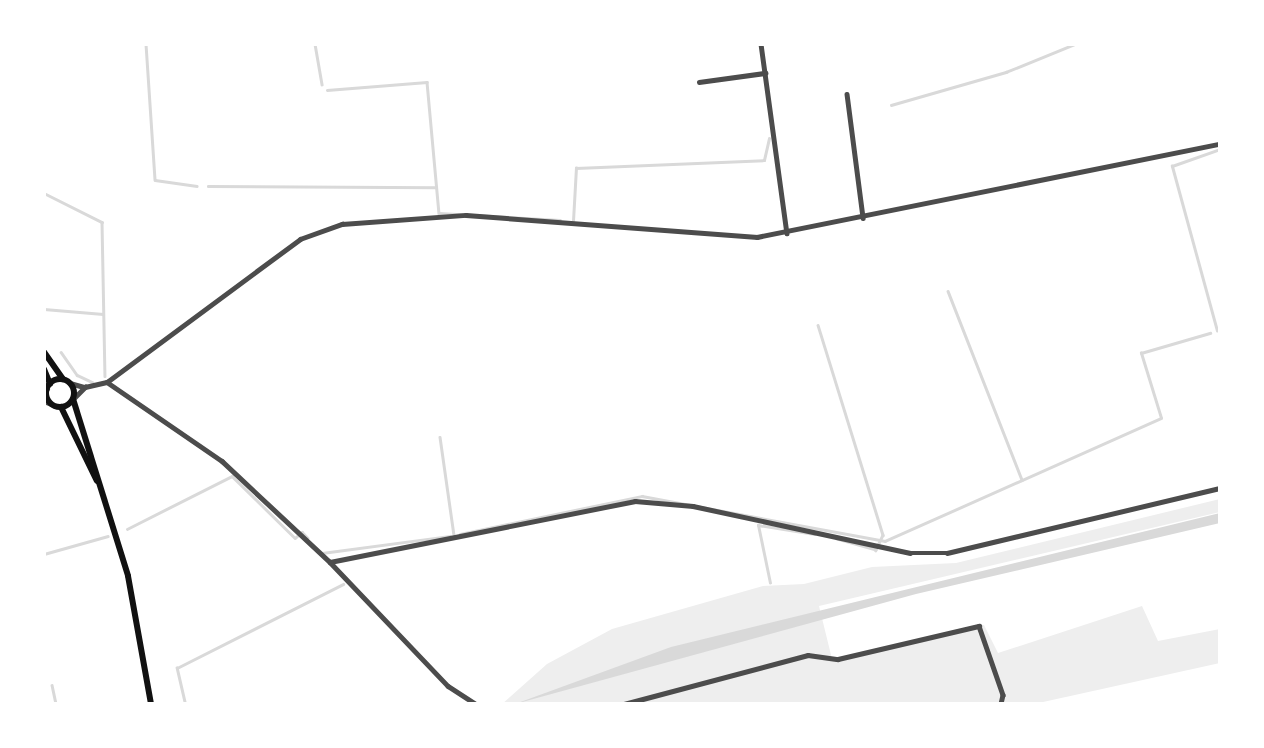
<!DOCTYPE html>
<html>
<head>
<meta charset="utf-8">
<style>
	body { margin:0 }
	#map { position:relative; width:1264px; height:748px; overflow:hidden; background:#fff; font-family:"Sofia Sans Condensed",sans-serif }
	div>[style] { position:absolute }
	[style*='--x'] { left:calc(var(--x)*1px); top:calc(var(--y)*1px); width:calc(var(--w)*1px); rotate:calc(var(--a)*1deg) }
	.green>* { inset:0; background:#eee }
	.water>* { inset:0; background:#d9d9d9 }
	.stream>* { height:2.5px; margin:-1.25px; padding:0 1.25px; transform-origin:1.25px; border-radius:1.25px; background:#d9d9d9 }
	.minor>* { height:4.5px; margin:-2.25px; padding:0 2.25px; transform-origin:2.25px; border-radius:2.25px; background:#4c4c4c }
	.secondary>* { height:6px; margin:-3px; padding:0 3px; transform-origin:3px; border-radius:3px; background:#111 }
	.secondary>.ring { margin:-3px; padding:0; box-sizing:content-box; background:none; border:6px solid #111; border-radius:50% }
	span { translate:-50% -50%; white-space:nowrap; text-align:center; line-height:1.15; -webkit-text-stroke:6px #fff; paint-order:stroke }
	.frame { position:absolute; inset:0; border:46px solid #fff; pointer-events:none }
</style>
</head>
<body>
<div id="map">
	<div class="green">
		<div style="clip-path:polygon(1220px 499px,1220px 512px,819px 606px,832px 659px,984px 625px,998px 653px,1142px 606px,1158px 641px,1220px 629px,1220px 663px,1034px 704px,502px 704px,547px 664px,612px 629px,763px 586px,804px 584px,872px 567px,956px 563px)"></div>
	</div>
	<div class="water">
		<div style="clip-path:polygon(1220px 513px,1220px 523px,916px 594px,515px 704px,671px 647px)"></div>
	</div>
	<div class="stream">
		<div style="--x:146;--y:44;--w:136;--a:86.2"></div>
		<div style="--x:155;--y:180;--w:42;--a:8.1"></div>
		<div style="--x:315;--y:44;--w:41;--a:80.1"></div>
		<div style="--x:327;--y:90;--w:100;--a:-4.6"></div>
		<div style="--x:427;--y:82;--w:132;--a:84.8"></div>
		<div style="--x:439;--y:213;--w:121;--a:3.3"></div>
		<div style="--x:891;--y:105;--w:120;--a:-16"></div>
		<div style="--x:1006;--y:72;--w:74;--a:-22.1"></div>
		<div style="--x:208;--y:186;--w:228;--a:0.3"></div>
		<div style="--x:44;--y:193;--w:65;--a:26.6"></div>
		<div style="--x:102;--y:222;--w:154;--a:88.9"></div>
		<div style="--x:573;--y:221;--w:53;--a:-86.8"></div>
		<div style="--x:576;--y:168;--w:188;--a:-2.4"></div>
		<div style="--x:764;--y:160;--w:22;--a:-77"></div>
		<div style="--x:948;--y:291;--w:203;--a:68.6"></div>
		<div style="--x:44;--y:309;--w:59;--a:4.8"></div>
		<div style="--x:818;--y:325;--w:220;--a:72.8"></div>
		<div style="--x:883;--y:535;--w:17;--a:115"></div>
		<div style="--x:876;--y:550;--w:41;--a:-164.2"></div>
		<div style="--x:1217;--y:331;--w:171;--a:-105.3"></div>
		<div style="--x:1172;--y:166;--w:51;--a:-19.5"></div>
		<div style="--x:61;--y:352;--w:28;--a:55"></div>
		<div style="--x:77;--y:375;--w:17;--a:25"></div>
		<div style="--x:440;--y:437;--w:99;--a:81.9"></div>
		<div style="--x:127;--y:529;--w:118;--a:-26.8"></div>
		<div style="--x:232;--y:476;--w:88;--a:44.5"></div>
		<div style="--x:295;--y:538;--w:9;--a:-41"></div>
		<div style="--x:302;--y:532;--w:8;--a:45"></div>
		<div style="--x:460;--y:534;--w:186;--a:-11.8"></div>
		<div style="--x:642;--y:496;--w:247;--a:10.5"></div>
		<div style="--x:885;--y:541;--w:302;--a:-24"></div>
		<div style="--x:1161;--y:418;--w:68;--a:-107.1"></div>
		<div style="--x:1141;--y:353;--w:72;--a:-16.2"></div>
		<div style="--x:322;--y:553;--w:129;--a:-7.6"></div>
		<div style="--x:44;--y:554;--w:66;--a:-15.7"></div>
		<div style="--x:770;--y:583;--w:59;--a:-101.7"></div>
		<div style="--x:758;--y:525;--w:57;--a:9.1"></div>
		<div style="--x:52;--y:685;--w:19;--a:78"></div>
		<div style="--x:185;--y:704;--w:37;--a:-103"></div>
		<div style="--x:177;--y:668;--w:186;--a:-26.8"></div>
	</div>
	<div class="minor">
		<div style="--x:761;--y:44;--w:191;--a:82.2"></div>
		<div style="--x:699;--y:82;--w:67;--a:-7.8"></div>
		<div style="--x:847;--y:94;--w:125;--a:82.6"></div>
		<div style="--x:107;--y:382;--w:240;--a:-36.5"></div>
		<div style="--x:300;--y:239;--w:45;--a:-19.7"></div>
		<div style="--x:342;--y:224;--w:124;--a:-4.2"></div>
		<div style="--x:466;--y:215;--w:292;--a:4.3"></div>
		<div style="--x:757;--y:237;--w:472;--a:-11.4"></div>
		<div style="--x:70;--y:383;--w:15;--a:16"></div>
		<div style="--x:44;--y:392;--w:4;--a:-45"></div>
		<div style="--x:74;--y:398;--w:16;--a:-45"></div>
		<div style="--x:85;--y:387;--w:23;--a:-13"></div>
		<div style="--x:107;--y:382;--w:140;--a:34.5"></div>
		<div style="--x:222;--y:461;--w:148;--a:43.1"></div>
		<div style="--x:330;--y:562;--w:311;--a:-11.3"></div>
		<div style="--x:635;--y:501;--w:58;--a:4.9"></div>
		<div style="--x:693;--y:506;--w:222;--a:12.2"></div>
		<div style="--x:910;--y:553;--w:37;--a:0"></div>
		<div style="--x:947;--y:553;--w:281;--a:-13.4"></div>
		<div style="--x:44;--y:401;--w:8;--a:23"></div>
		<div style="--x:330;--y:562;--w:171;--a:46.4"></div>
		<div style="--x:448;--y:686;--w:33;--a:33"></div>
		<div style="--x:624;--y:704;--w:190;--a:-14.9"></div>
		<div style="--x:808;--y:655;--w:30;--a:8"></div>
		<div style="--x:838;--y:659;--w:145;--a:-13.2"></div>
		<div style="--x:979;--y:626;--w:73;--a:70.8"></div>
		<div style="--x:1003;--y:695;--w:9;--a:103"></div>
	</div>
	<div class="secondary">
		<div style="--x:44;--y:352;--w:33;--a:55"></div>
		<div style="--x:44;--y:369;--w:16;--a:68"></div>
		<div class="ring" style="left:46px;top:379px;width:22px;height:22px"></div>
		<div style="--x:73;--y:399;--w:185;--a:72.7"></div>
		<div style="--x:128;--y:576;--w:130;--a:79.8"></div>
		<div style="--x:61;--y:407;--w:82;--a:64.1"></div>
	</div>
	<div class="frame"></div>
</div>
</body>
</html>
